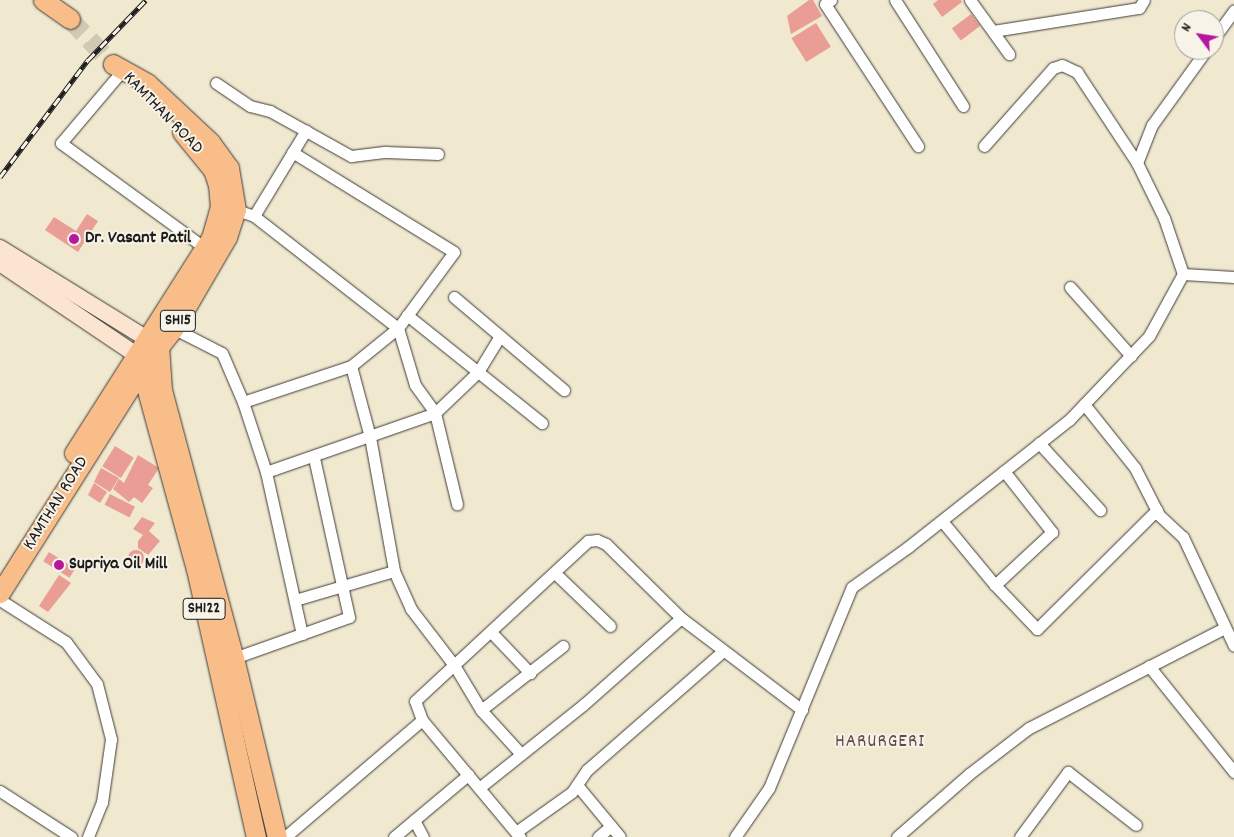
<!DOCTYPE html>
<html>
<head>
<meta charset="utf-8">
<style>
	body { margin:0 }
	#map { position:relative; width:1234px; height:837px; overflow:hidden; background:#f0e8cf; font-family:Dekko,sans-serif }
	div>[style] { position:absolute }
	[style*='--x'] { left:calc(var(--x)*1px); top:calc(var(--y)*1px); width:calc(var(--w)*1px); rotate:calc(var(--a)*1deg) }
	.building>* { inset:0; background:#e99d94; transform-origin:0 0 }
	.round { border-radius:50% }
	.primary-tunnel>* { height:19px; margin-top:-9.5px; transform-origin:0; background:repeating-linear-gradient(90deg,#d0c9b4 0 19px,transparent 0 28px) }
	.roads { filter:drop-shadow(0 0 1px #3c3b37) drop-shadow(0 0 1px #3c3b37) }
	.street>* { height:11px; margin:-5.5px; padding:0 5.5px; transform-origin:5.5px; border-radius:5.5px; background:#fff }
	.secondary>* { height:16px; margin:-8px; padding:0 8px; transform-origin:8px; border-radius:8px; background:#fce5d0 }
	.primary>* { height:19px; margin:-9.5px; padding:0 9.5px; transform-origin:9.5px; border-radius:9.5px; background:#f8bd89 }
	.rail>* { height:5px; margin-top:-2.5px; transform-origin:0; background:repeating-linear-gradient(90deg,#f7f3e8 0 9px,#1c1c1c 0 18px); box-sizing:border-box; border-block:1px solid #1c1c1c }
	.dots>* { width:14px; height:14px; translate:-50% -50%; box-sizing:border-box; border:2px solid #f7f3e8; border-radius:50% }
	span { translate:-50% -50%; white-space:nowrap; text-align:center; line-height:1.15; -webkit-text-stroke:4px #f7f3e8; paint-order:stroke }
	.shield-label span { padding:1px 4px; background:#f7f3e8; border:1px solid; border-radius:4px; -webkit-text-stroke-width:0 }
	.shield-label { font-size:16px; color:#1c1c1c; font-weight:700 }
	.street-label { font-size:18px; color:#1c1c1c }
	.poi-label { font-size:18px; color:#1c1c1c; font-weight:700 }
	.left { translate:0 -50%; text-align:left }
	.neighbourhood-label { font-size:19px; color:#644946; letter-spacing:1px }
	.north { position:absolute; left:1174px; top:10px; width:50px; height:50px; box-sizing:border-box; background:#f7f3e8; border:1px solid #9f9d96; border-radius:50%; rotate:301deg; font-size:14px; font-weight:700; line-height:20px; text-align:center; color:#1c1c1c }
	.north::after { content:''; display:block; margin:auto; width:18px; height:22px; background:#b5179e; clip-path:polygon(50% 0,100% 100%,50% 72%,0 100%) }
</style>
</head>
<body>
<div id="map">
	<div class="building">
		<div style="clip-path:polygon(809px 0,813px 0,822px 16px,791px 34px,787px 16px)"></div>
		<div style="clip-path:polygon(938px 0,961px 0,962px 2px,942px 17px,933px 4px)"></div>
		<div style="left:971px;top:14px;width:15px;height:24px;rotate:53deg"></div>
		<div style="left:816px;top:23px;width:28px;height:29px;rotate:58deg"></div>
		<div style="clip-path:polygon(87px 214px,98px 221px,78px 252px,45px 230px,54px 217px,76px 231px)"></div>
		<div style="left:115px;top:446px;width:22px;height:24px;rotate:32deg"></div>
		<div style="clip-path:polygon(138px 455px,159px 468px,148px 485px,153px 488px,142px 503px,134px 497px,129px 502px,113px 489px,119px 479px,124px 483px)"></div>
		<div style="clip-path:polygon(101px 468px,119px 478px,110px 492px,94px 482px)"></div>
		<div style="clip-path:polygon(94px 483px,107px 492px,100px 503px,88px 495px)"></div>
		<div style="left:110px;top:494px;width:28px;height:12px;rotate:27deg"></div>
		<div style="clip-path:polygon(142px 517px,155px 523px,149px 531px,160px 541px,148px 555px,138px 548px,138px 541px,143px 535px,133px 529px)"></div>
		<div class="round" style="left:128px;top:550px;width:16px;height:16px"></div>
		<div style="left:49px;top:552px;width:31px;height:11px;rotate:32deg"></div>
		<div style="clip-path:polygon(59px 575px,71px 583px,48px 612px,39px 606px)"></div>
	</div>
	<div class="primary-tunnel">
		<div style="--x:70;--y:19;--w:62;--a:46.3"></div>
	</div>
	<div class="roads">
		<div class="street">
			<div style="--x:831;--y:0;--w:7;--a:146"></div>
			<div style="--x:825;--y:4;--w:170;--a:56.8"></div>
			<div style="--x:895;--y:0;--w:126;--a:57.3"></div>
			<div style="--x:970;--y:0;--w:67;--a:54.2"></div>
			<div style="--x:993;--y:31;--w:148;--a:-9"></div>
			<div style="--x:1139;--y:8;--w:9;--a:-58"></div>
			<div style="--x:1214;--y:38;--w:34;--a:-54"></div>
			<div style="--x:121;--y:72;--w:93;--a:130.2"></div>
			<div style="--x:61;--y:143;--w:178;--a:36.1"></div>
			<div style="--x:216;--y:83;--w:41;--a:34.1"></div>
			<div style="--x:250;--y:106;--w:21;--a:14"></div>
			<div style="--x:270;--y:111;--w:93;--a:29.1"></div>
			<div style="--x:351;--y:156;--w:35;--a:-7"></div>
			<div style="--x:386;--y:152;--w:52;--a:2.2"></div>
			<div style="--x:984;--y:146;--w:104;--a:-48.5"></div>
			<div style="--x:1053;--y:68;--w:9;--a:-18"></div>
			<div style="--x:1062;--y:65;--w:17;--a:25"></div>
			<div style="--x:1077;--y:72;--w:109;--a:56.6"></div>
			<div style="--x:236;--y:210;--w:19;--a:18"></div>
			<div style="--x:254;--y:216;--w:182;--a:37.9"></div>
			<div style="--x:398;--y:328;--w:59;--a:73.4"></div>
			<div style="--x:415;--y:385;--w:34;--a:54"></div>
			<div style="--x:435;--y:413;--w:94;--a:76.4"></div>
			<div style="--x:254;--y:216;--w:100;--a:-58.8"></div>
			<div style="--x:1183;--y:274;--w:51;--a:3.4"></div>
			<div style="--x:1070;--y:287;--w:92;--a:48.5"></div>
			<div style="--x:454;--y:297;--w:60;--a:40.3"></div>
			<div style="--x:407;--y:315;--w:173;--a:38.7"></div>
			<div style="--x:169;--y:326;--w:59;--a:27"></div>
			<div style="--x:222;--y:353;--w:53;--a:66.8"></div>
			<div style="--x:243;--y:402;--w:74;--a:71.8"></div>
			<div style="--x:266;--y:472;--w:166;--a:77.5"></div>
			<div style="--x:351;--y:366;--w:73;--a:75"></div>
			<div style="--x:370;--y:437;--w:136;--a:79.8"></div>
			<div style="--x:243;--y:402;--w:114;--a:-18.4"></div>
			<div style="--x:351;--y:366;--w:60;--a:-39"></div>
			<div style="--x:398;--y:328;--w:94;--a:-53.6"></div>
			<div style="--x:454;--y:252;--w:190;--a:-148.3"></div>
			<div style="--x:1084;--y:404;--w:82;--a:51.4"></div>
			<div style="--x:1135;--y:468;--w:53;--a:62.9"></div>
			<div style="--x:1159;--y:515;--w:33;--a:43"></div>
			<div style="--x:1183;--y:537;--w:120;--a:64.9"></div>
			<div style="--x:1039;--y:443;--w:91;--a:47.7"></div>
			<div style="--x:1004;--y:471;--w:78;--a:51.8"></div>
			<div style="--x:1052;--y:532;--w:78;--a:137.1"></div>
			<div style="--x:995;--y:585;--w:61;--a:46.3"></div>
			<div style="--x:1037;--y:629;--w:169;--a:-44.8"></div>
			<div style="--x:266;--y:472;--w:179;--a:-19.2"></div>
			<div style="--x:435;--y:413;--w:59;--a:-43.6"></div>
			<div style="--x:478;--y:372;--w:42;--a:-58.6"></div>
			<div style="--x:500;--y:336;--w:84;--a:40.2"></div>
			<div style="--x:942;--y:521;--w:83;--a:50.4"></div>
			<div style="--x:556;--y:574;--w:75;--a:43.9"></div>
			<div style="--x:0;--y:600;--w:78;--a:32.5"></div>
			<div style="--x:66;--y:642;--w:52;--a:53.6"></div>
			<div style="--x:97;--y:684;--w:57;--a:75.7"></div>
			<div style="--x:111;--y:739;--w:64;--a:98.1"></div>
			<div style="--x:102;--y:802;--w:38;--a:112"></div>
			<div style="--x:295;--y:600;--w:103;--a:-16.3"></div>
			<div style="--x:394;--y:571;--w:42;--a:65.9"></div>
			<div style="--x:411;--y:609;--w:71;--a:52.5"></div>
			<div style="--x:454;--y:665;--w:52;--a:59"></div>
			<div style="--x:491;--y:632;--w:57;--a:46.4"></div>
			<div style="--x:234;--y:658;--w:122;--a:-19.6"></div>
			<div style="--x:349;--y:617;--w:163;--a:-102.4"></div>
			<div style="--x:1149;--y:666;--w:136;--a:51.3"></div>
			<div style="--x:422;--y:720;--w:20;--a:-110"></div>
			<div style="--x:415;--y:701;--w:236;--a:-42.8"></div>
			<div style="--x:588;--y:541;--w:9;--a:-6"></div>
			<div style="--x:597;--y:540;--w:10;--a:24"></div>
			<div style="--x:606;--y:544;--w:105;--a:44.6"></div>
			<div style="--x:681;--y:618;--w:152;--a:37.2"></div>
			<div style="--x:521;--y:754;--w:59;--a:-132.3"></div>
			<div style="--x:481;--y:710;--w:104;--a:-38"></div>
			<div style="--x:577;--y:785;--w:67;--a:50.4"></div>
			<div style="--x:479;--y:788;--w:133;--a:-38.6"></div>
			<div style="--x:583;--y:705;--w:131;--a:-41.6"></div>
			<div style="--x:0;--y:791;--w:85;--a:32.9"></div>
			<div style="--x:414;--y:820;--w:19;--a:62"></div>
			<div style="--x:516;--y:832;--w:69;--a:-35.5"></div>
			<div style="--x:572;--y:792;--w:27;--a:-56"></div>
			<div style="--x:587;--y:770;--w:181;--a:-41.2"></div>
			<div style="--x:285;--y:837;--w:180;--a:-40.5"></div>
			<div style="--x:422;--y:720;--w:153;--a:50.1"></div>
			<div style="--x:394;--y:837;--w:97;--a:-40"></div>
			<div style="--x:598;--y:837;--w:17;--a:-40"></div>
			<div style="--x:735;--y:837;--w:60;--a:-55.2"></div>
			<div style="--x:769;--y:788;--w:217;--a:-67.6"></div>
			<div style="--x:852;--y:587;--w:69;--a:-35.5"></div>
			<div style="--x:908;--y:547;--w:205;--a:-38.3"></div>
			<div style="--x:1069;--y:420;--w:116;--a:-46.4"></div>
			<div style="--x:1149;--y:336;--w:71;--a:-61.3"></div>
			<div style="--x:1183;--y:274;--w:59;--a:-108.7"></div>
			<div style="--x:1164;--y:218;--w:61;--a:-116.1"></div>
			<div style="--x:1137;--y:163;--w:41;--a:-68.5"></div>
			<div style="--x:1152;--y:125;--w:92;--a:-54.2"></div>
			<div style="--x:897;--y:837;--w:96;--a:-41.2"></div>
			<div style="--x:969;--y:774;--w:76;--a:-37.5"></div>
			<div style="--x:1029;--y:728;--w:219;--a:-27.1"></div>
			<div style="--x:1020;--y:837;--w:81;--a:-53.6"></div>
			<div style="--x:1068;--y:772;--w:86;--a:37.9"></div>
		</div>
		<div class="secondary">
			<div style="--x:0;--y:248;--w:185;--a:31.7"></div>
			<div style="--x:0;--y:263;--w:163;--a:34"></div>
		</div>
		<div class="primary">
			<div style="--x:43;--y:0;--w:33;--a:35"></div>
			<div style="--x:159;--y:346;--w:44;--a:86.1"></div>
			<div style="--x:162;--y:390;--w:278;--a:75"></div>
			<div style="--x:234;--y:658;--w:184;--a:76.5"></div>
			<div style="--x:139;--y:361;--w:216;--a:74.7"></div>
			<div style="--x:196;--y:569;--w:275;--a:77.4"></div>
			<div style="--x:74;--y:453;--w:255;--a:-57.5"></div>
			<div style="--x:211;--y:238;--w:32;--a:-74"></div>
			<div style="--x:220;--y:207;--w:22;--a:-95"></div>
			<div style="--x:218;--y:185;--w:16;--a:-108"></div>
			<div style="--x:213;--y:170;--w:49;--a:-129.2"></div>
			<div style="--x:0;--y:593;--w:267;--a:-57.7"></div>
			<div style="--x:143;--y:367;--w:50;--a:-51.5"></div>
			<div style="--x:174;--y:328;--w:105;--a:-59.8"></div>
			<div style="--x:227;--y:237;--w:28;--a:-72"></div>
			<div style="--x:236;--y:210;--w:43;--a:-99.5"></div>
			<div style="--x:229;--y:168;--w:32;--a:-126"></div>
			<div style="--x:210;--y:142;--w:86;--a:-136.9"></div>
			<div style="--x:147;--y:83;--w:39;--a:-151"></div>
		</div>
	</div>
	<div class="rail">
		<div style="--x:0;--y:177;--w:146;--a:-53.1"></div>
		<div style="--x:88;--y:60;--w:83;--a:-46"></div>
	</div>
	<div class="dots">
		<div style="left:74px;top:239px;background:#b5179e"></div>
		<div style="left:59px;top:565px;background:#b5179e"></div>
	</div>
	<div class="shield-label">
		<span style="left:178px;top:321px">SH15</span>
		<span style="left:204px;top:609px">SH122</span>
	</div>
	<div class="street-label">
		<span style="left:162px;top:114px;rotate:46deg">KAMTHAN ROAD</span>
		<span style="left:57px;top:504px;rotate:-58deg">KAMTHAN ROAD</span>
	</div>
	<div class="poi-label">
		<span class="left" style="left:85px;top:239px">Dr. Vasant Patil</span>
		<span class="left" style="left:69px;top:565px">Supriya Oil Mill</span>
	</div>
	<div class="neighbourhood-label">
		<span style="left:880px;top:743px">HARURGERI</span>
	</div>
	<div class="north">N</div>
</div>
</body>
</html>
